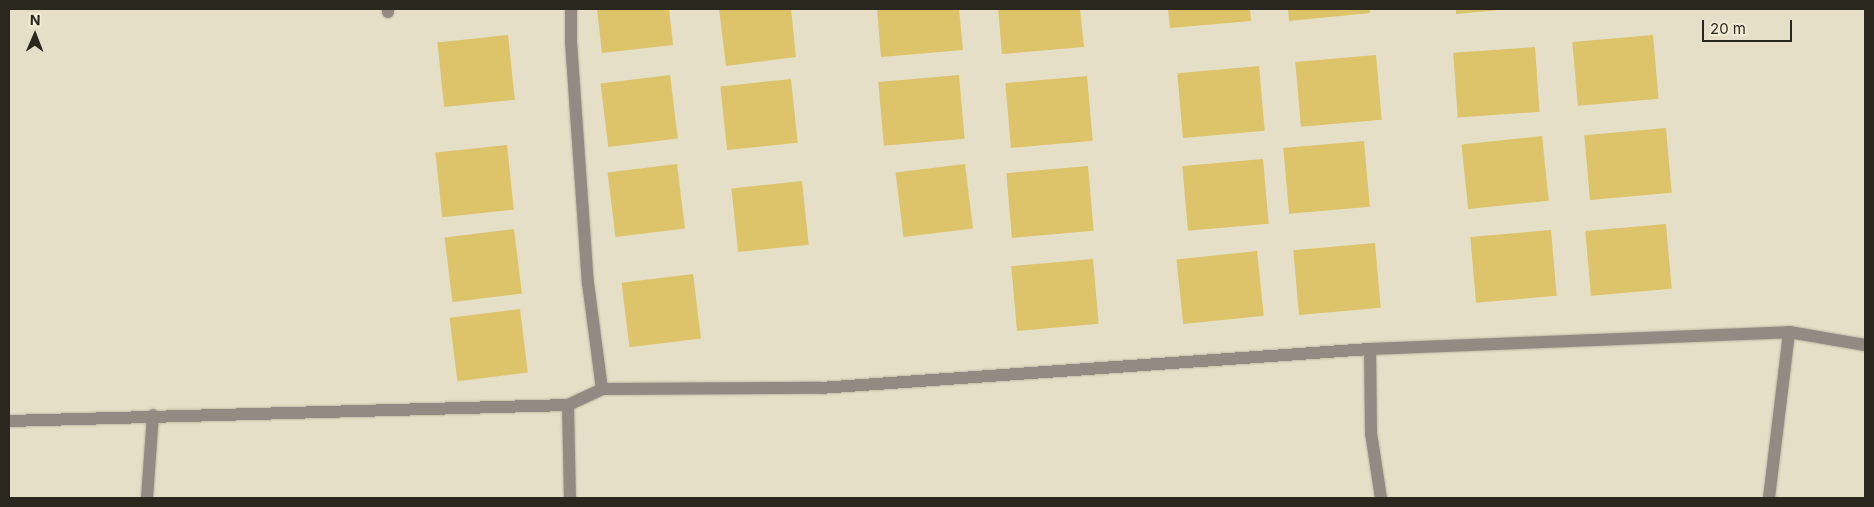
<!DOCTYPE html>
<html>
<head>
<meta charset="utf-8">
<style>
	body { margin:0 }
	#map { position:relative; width:1874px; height:507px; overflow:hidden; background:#e6dfc7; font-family:Inter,sans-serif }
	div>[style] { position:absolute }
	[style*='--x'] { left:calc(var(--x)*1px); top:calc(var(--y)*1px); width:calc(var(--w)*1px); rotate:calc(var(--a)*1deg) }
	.building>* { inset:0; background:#ddc369; transform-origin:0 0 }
	.roads { filter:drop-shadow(0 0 1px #c0baa5) drop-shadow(0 0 1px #c0baa5) }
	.service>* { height:12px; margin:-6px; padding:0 6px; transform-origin:6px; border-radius:6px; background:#938b83 }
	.minor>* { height:12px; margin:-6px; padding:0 6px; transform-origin:6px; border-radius:6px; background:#938b83 }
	span { translate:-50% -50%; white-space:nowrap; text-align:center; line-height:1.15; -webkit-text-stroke:5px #f3ecd4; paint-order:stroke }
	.frame { position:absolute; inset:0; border:10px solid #29271e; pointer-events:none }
	.north { position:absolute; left:10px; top:10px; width:50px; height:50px; -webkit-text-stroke:4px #f3ecd4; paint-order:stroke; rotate:1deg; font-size:14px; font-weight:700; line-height:20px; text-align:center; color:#29271e }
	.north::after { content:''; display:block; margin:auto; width:18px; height:22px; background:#29271e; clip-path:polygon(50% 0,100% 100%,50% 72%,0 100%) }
	.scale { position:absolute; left:1702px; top:20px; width:90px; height:22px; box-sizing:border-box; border:2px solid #29271e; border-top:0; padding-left:6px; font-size:15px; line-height:18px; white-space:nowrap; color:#29271e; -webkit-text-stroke:4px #f3ecd4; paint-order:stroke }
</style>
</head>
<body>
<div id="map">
	<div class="building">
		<div style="clip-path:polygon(597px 9px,669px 9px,673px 45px,602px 53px)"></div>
		<div style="clip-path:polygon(719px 9px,791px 9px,796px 57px,726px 66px)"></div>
		<div style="clip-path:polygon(877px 9px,959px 9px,963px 50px,881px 57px)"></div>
		<div style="clip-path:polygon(998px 9px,1080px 9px,1084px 47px,1002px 54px)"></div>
		<div style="clip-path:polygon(1168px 9px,1250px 9px,1251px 21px,1170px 28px)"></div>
		<div style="clip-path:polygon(1288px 9px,1370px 9px,1370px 13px,1289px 21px)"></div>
		<div style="clip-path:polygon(1456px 9px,1499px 9px,1499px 10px,1456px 14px)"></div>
		<div style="left:508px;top:35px;width:65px;height:71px;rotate:84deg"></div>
		<div style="left:1653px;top:35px;width:64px;height:81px;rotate:85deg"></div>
		<div style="left:1535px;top:47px;width:65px;height:82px;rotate:86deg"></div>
		<div style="left:1376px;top:55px;width:65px;height:81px;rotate:85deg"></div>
		<div style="left:1259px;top:66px;width:65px;height:82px;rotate:85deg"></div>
		<div style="left:670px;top:75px;width:64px;height:70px;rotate:83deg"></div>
		<div style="left:959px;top:75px;width:64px;height:81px;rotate:85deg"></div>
		<div style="left:1087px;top:76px;width:65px;height:82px;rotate:85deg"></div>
		<div style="left:791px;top:79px;width:64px;height:71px;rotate:84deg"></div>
		<div style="left:1666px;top:128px;width:65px;height:82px;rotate:85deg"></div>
		<div style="left:1542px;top:136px;width:65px;height:81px;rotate:84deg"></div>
		<div style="left:1364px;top:141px;width:66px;height:81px;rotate:85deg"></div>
		<div style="left:507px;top:145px;width:65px;height:72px;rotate:84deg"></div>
		<div style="left:1263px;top:159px;width:65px;height:81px;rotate:85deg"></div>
		<div style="left:677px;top:164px;width:65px;height:70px;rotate:83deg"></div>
		<div style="left:965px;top:164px;width:65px;height:70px;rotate:83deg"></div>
		<div style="left:1088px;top:166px;width:65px;height:82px;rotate:85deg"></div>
		<div style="left:802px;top:181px;width:64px;height:71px;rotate:84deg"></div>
		<div style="left:1666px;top:224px;width:65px;height:81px;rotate:85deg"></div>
		<div style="left:514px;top:229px;width:65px;height:70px;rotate:83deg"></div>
		<div style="left:1551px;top:230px;width:66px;height:81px;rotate:85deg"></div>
		<div style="left:1375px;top:243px;width:65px;height:82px;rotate:85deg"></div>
		<div style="left:1257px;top:251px;width:65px;height:81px;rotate:84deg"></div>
		<div style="left:1093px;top:259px;width:65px;height:82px;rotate:85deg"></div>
		<div style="left:693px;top:274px;width:65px;height:72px;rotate:83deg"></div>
		<div style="left:520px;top:309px;width:64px;height:71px;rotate:83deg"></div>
	</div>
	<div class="roads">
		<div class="service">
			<div style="--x:388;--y:9;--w:3;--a:90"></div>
			<div style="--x:571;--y:9;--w:33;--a:90"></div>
			<div style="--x:571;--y:42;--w:242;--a:86"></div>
			<div style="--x:588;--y:283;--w:107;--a:82.5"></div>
			<div style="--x:1370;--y:349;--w:84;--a:89.3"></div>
			<div style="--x:1371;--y:433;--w:66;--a:81.3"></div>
			<div style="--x:568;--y:405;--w:93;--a:88.8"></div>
			<div style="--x:147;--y:498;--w:83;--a:-85.9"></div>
			<div style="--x:1769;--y:498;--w:167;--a:-83.1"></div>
		</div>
		<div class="minor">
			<div style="--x:9;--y:421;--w:559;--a:-1.64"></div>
			<div style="--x:568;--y:405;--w:38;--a:-25"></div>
			<div style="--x:602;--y:389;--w:218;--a:-0.3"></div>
			<div style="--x:820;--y:388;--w:551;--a:-4.06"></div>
			<div style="--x:1370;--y:349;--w:419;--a:-2.3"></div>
			<div style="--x:1789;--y:332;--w:77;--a:9.7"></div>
		</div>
	</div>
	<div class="frame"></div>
	<div class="north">N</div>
	<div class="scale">20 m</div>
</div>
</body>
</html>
